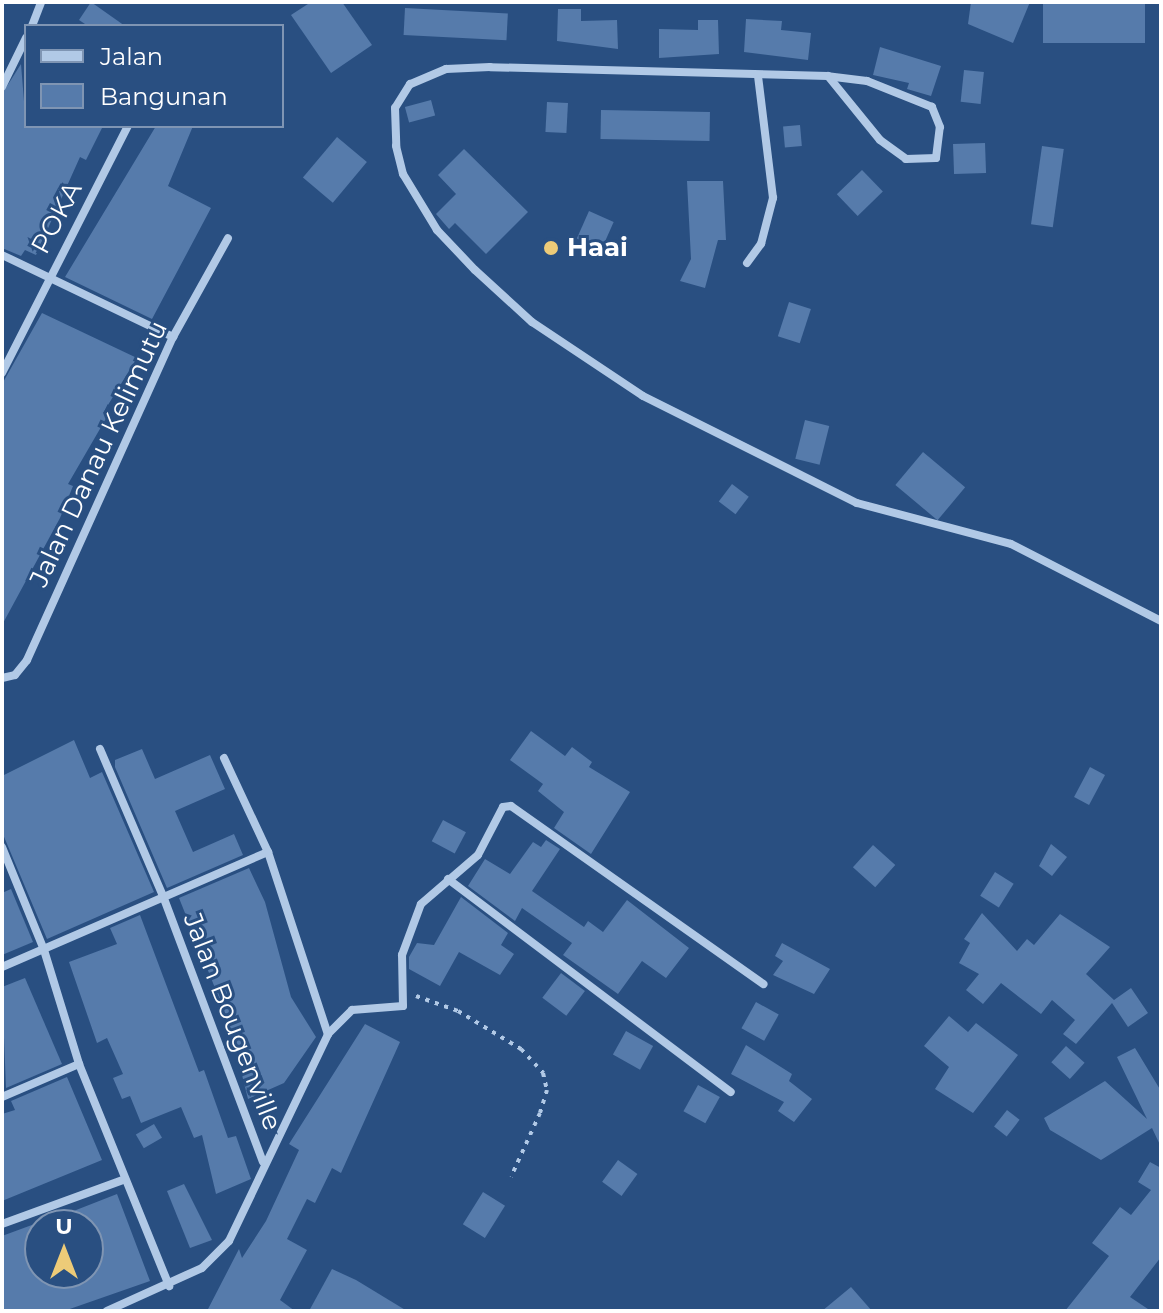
<!DOCTYPE html>
<html>
<head>
<meta charset="utf-8">
<style>
	body { margin:0 }
	#map { position:relative; width:1163px; height:1313px; overflow:hidden; background:#294f81; font-family:Montserrat,sans-serif }
	div>[style] { position:absolute }
	[style*='--x'] { left:calc(var(--x)*1px); top:calc(var(--y)*1px); width:calc(var(--w)*1px); rotate:calc(var(--a)*1deg) }
	.building>* { inset:0; background:#567bab; transform-origin:0 0 }
	.path>* { height:4px; margin-top:-2px; transform-origin:0; background:repeating-linear-gradient(90deg,#b1c9e6 0 4px,transparent 0 10px) }
	.minor>* { height:8px; margin:-4px; padding:0 4px; transform-origin:4px; border-radius:4px; background:#b1c9e6 }
	.dots>* { width:22px; height:22px; translate:-50% -50%; box-sizing:border-box; border:4px solid #294f81; border-radius:50% }
	span { translate:-50% -50%; white-space:nowrap; text-align:center; line-height:1.15; -webkit-text-stroke:6px #294f81; paint-order:stroke }
	.street-label { font-size:26px; color:#fff }
	.poi-label { font-size:26px; color:#fff; font-weight:700 }
	.left { translate:0 -50%; text-align:left }
	.frame { position:absolute; inset:0; border:4px solid #fff; pointer-events:none }
	.legend { position:absolute; left:24px; top:24px; width:260px; height:104px; box-sizing:border-box; background:#294f81; border:2px solid #7f95b3; margin:0; padding:10px 14px; list-style:none; font-size:24px; color:#fff }
	.legend li { display:flex; align-items:center; gap:16px; height:40px }
	.legend b { width:40px; border:2px solid #7f95b3 }
	.north { position:absolute; left:24px; top:1209px; width:80px; height:80px; box-sizing:border-box; background:#294f81; border:2px solid #7f95b3; border-radius:50%; rotate:0deg; font-size:22px; font-weight:700; line-height:32px; text-align:center; color:#fff }
	.north::after { content:''; display:block; margin:auto; width:28px; height:36px; background:#edcb78; clip-path:polygon(50% 0,100% 100%,50% 72%,0 100%) }
</style>
</head>
<body>
<div id="map">
	<div class="building">
		<div style="clip-path:polygon(91px 2px,125px 26px,88px 26px,79px 20px)"></div>
		<div style="clip-path:polygon(311px 2px,342px 2px,372px 45px,331px 73px,291px 15px)"></div>
		<div style="clip-path:polygon(971px 2px,1030px 2px,1013px 43px,968px 24px)"></div>
		<div style="left:1145px;top:2px;width:41px;height:102px;rotate:90deg"></div>
		<div style="left:405px;top:8px;width:103px;height:27px;rotate:3deg"></div>
		<div style="clip-path:polygon(558px 9px,581px 9px,581px 21px,617px 20px,618px 49px,557px 41px)"></div>
		<div style="clip-path:polygon(746px 19px,782px 21px,781px 30px,811px 33px,808px 60px,744px 52px)"></div>
		<div style="clip-path:polygon(698px 20px,718px 20px,719px 54px,659px 58px,659px 29px,698px 30px)"></div>
		<div style="clip-path:polygon(880px 47px,941px 66px,931px 96px,907px 89px,909px 83px,873px 75px)"></div>
		<div style="clip-path:polygon(21px 64px,26px 126px,103px 126px,86px 160px,80px 157px,36px 255px,25px 250px,21px 256px,2px 248px,2px 94px)"></div>
		<div style="left:964px;top:70px;width:20px;height:32px;rotate:6deg"></div>
		<div style="left:431px;top:100px;width:16px;height:27px;rotate:75deg"></div>
		<div style="left:547px;top:102px;width:21px;height:30px;rotate:3deg"></div>
		<div style="left:601px;top:110px;width:109px;height:29px;rotate:1deg"></div>
		<div style="left:800px;top:125px;width:21px;height:17px;rotate:85deg"></div>
		<div style="clip-path:polygon(156px 126px,193px 126px,168px 186px,211px 208px,152px 319px,65px 277px)"></div>
		<div style="left:337px;top:137px;width:39px;height:53px;rotate:40deg"></div>
		<div style="left:985px;top:143px;width:30px;height:32px;rotate:88deg"></div>
		<div style="left:1042px;top:146px;width:22px;height:79px;rotate:8deg"></div>
		<div style="clip-path:polygon(464px 149px,528px 212px,486px 254px,455px 223px,449px 229px,436px 214px,456px 194px,438px 175px)"></div>
		<div style="left:862px;top:170px;width:30px;height:35px;rotate:46deg"></div>
		<div style="clip-path:polygon(687px 181px,723px 181px,726px 240px,718px 240px,705px 288px,680px 281px,691px 259px)"></div>
		<div style="left:589px;top:211px;width:27px;height:30px;rotate:24deg"></div>
		<div style="left:789px;top:302px;width:23px;height:36px;rotate:18deg"></div>
		<div style="clip-path:polygon(42px 313px,137px 358px,103px 413px,108px 415px,68px 484px,73px 486px,60px 518px,2px 625px,2px 384px)"></div>
		<div style="left:805px;top:420px;width:25px;height:40px;rotate:14deg"></div>
		<div style="left:923px;top:452px;width:55px;height:43px;rotate:40deg"></div>
		<div style="left:732px;top:484px;width:21px;height:22px;rotate:37deg"></div>
		<div style="clip-path:polygon(531px 731px,565px 756px,572px 747px,592px 762px,589px 767px,630px 792px,591px 854px,554px 828px,564px 812px,538px 791px,543px 784px,510px 760px)"></div>
		<div style="clip-path:polygon(74px 740px,90px 778px,102px 772px,154px 892px,47px 939px,2px 832px,2px 776px)"></div>
		<div style="clip-path:polygon(142px 749px,155px 779px,210px 755px,225px 789px,175px 811px,193px 852px,234px 834px,243px 855px,167px 888px,115px 767px,115px 760px)"></div>
		<div style="left:1090px;top:767px;width:17px;height:34px;rotate:28deg"></div>
		<div style="left:443px;top:820px;width:26px;height:24px;rotate:28deg"></div>
		<div style="clip-path:polygon(546px 840px,560px 849px,532px 891px,584px 927px,588px 921px,603px 932px,627px 900px,689px 948px,666px 978px,642px 961px,618px 994px,563px 955px,572px 943px,522px 908px,515px 921px,468px 886px,485px 859px,510px 874px,533px 842px,541px 847px)"></div>
		<div style="clip-path:polygon(1051px 844px,1067px 857px,1052px 876px,1039px 866px)"></div>
		<div style="left:873px;top:845px;width:30px;height:30px;rotate:42deg"></div>
		<div style="clip-path:polygon(249px 868px,265px 902px,291px 997px,316px 1037px,284px 1083px,248px 1099px,229px 1023px,179px 898px)"></div>
		<div style="left:995px;top:872px;width:22px;height:28px;rotate:32deg"></div>
		<div style="clip-path:polygon(11px 889px,33px 942px,2px 955px,2px 893px)"></div>
		<div style="clip-path:polygon(461px 897px,508px 933px,501px 945px,514px 954px,500px 975px,459px 952px,440px 986px,409px 969px,409px 957px,417px 943px,434px 945px)"></div>
		<div style="clip-path:polygon(982px 913px,1017px 951px,1027px 939px,1034px 945px,1060px 914px,1110px 947px,1086px 974px,1114px 1000px,1131px 988px,1148px 1013px,1128px 1027px,1112px 1003px,1076px 1044px,1063px 1034px,1075px 1020px,1052px 1000px,1041px 1014px,1001px 983px,983px 1004px,966px 990px,979px 974px,959px 963px,970px 943px,964px 939px)"></div>
		<div style="clip-path:polygon(140px 915px,199px 1072px,204px 1070px,228px 1138px,236px 1136px,251px 1179px,216px 1194px,202px 1135px,194px 1138px,181px 1107px,141px 1123px,130px 1096px,122px 1099px,113px 1078px,123px 1074px,107px 1038px,97px 1043px,69px 962px,117px 944px,110px 928px)"></div>
		<div style="clip-path:polygon(782px 943px,830px 969px,814px 994px,773px 975px,783px 961px,775px 956px)"></div>
		<div style="left:561px;top:973px;width:30px;height:31px;rotate:37deg"></div>
		<div style="clip-path:polygon(25px 978px,62px 1064px,6px 1088px,2px 987px)"></div>
		<div style="left:756px;top:1002px;width:26px;height:30px;rotate:29deg"></div>
		<div style="clip-path:polygon(949px 1016px,968px 1032px,976px 1023px,1018px 1055px,973px 1113px,935px 1089px,949px 1067px,924px 1046px)"></div>
		<div style="clip-path:polygon(365px 1024px,400px 1042px,341px 1173px,332px 1168px,315px 1203px,307px 1199px,287px 1239px,307px 1250px,280px 1300px,295px 1311px,207px 1311px,239px 1249px,242px 1258px,266px 1221px,299px 1150px,289px 1144px)"></div>
		<div style="left:626px;top:1031px;width:31px;height:27px;rotate:29deg"></div>
		<div style="clip-path:polygon(746px 1045px,792px 1074px,789px 1081px,812px 1099px,794px 1122px,778px 1111px,784px 1102px,731px 1074px)"></div>
		<div style="left:1066px;top:1046px;width:25px;height:22px;rotate:42deg"></div>
		<div style="clip-path:polygon(1135px 1048px,1161px 1091px,1161px 1147px,1152px 1128px,1101px 1160px,1050px 1130px,1044px 1118px,1105px 1081px,1147px 1119px,1117px 1057px)"></div>
		<div style="clip-path:polygon(67px 1077px,102px 1160px,2px 1201px,2px 1114px,15px 1110px,11px 1101px)"></div>
		<div style="left:698px;top:1085px;width:25px;height:30px;rotate:29deg"></div>
		<div style="left:1007px;top:1110px;width:16px;height:21px;rotate:38deg"></div>
		<div style="left:154px;top:1124px;width:16px;height:21px;rotate:60deg"></div>
		<div style="left:618px;top:1160px;width:24px;height:27px;rotate:36deg"></div>
		<div style="clip-path:polygon(1150px 1162px,1161px 1168px,1161px 1257px,1130px 1297px,1151px 1311px,1065px 1311px,1109px 1256px,1092px 1243px,1120px 1207px,1131px 1215px,1151px 1190px,1138px 1182px)"></div>
		<div style="clip-path:polygon(184px 1184px,212px 1240px,190px 1248px,167px 1191px)"></div>
		<div style="left:483px;top:1192px;width:26px;height:38px;rotate:32deg"></div>
		<div style="clip-path:polygon(117px 1194px,150px 1281px,64px 1311px,2px 1311px,2px 1236px,40px 1222px,40px 1273px,88px 1273px,88px 1225px,43px 1223px)"></div>
		<div style="clip-path:polygon(332px 1269px,356px 1280px,407px 1311px,309px 1311px)"></div>
		<div style="clip-path:polygon(851px 1287px,872px 1311px,822px 1311px)"></div>
	</div>
	<div class="path">
		<div style="--x:416;--y:996;--w:45;--a:19.7"></div>
		<div style="--x:458;--y:1011;--w:74;--a:31.1"></div>
		<div style="--x:521;--y:1049;--w:33;--a:47"></div>
		<div style="--x:543;--y:1073;--w:17;--a:77"></div>
		<div style="--x:547;--y:1090;--w:24;--a:107"></div>
		<div style="--x:540;--y:1113;--w:70;--a:114.4"></div>
	</div>
	<div class="minor">
		<div style="--x:32;--y:26;--w:26;--a:-69"></div>
		<div style="--x:828;--y:76;--w:82;--a:50.9"></div>
		<div style="--x:880;--y:140;--w:32;--a:36"></div>
		<div style="--x:906;--y:159;--w:30;--a:-2"></div>
		<div style="--x:936;--y:158;--w:31;--a:-83"></div>
		<div style="--x:940;--y:127;--w:22;--a:-112"></div>
		<div style="--x:932;--y:107;--w:70;--a:-158.2"></div>
		<div style="--x:867;--y:81;--w:39;--a:-173"></div>
		<div style="--x:828;--y:76;--w:338;--a:-178.5"></div>
		<div style="--x:490;--y:67;--w:44;--a:177.4"></div>
		<div style="--x:446;--y:69;--w:39;--a:157"></div>
		<div style="--x:410;--y:84;--w:28;--a:122"></div>
		<div style="--x:395;--y:108;--w:38;--a:88"></div>
		<div style="--x:396;--y:146;--w:29;--a:76"></div>
		<div style="--x:403;--y:174;--w:66;--a:58.7"></div>
		<div style="--x:437;--y:230;--w:55;--a:46.5"></div>
		<div style="--x:475;--y:270;--w:77;--a:42.4"></div>
		<div style="--x:532;--y:322;--w:133;--a:33.7"></div>
		<div style="--x:643;--y:396;--w:239;--a:26.6"></div>
		<div style="--x:857;--y:503;--w:159;--a:14.9"></div>
		<div style="--x:1011;--y:544;--w:169;--a:27.2"></div>
		<div style="--x:2;--y:87;--w:55;--a:-63.9"></div>
		<div style="--x:2;--y:255;--w:190;--a:25.6"></div>
		<div style="--x:747;--y:263;--w:24;--a:-54"></div>
		<div style="--x:761;--y:244;--w:48;--a:-75.4"></div>
		<div style="--x:773;--y:198;--w:124;--a:-97"></div>
		<div style="--x:2;--y:373;--w:277;--a:-63"></div>
		<div style="--x:2;--y:678;--w:13;--a:-13"></div>
		<div style="--x:15;--y:675;--w:19;--a:-51"></div>
		<div style="--x:27;--y:660;--w:354;--a:-65.7"></div>
		<div style="--x:173;--y:337;--w:113;--a:-60.9"></div>
		<div style="--x:100;--y:749;--w:160;--a:66.8"></div>
		<div style="--x:163;--y:896;--w:284;--a:69.4"></div>
		<div style="--x:224;--y:758;--w:104;--a:64.9"></div>
		<div style="--x:2;--y:847;--w:111;--a:67.8"></div>
		<div style="--x:44;--y:950;--w:119;--a:72.9"></div>
		<div style="--x:79;--y:1064;--w:240;--a:67.9"></div>
		<div style="--x:448;--y:879;--w:354;--a:37"></div>
		<div style="--x:2;--y:967;--w:290;--a:-23.4"></div>
		<div style="--x:268;--y:852;--w:192;--a:71.8"></div>
		<div style="--x:2;--y:1097;--w:84;--a:-23.2"></div>
		<div style="--x:2;--y:1224;--w:129;--a:-20"></div>
		<div style="--x:107;--y:1311;--w:104;--a:-24.4"></div>
		<div style="--x:202;--y:1268;--w:38;--a:-45"></div>
		<div style="--x:229;--y:1241;--w:229;--a:-64.4"></div>
		<div style="--x:328;--y:1034;--w:34;--a:-45"></div>
		<div style="--x:352;--y:1010;--w:51;--a:-4.5"></div>
		<div style="--x:403;--y:1006;--w:51;--a:-91.1"></div>
		<div style="--x:402;--y:955;--w:54;--a:-69.6"></div>
		<div style="--x:421;--y:904;--w:75;--a:-40.7"></div>
		<div style="--x:478;--y:855;--w:54;--a:-62.5"></div>
		<div style="--x:503;--y:807;--w:8;--a:-7"></div>
		<div style="--x:511;--y:806;--w:309;--a:35.2"></div>
	</div>
	<div class="dots">
		<div style="left:551px;top:248px;background:#edcb78"></div>
	</div>
	<div class="street-label">
		<span style="left:57px;top:218px;rotate:-62deg">POKA</span>
		<span style="left:99px;top:454px;rotate:-65deg">Jalan Danau Kelimutu</span>
		<span style="left:232px;top:1022px;rotate:69deg">Jalan Bougenville</span>
	</div>
	<div class="poi-label">
		<span class="left" style="left:567px;top:248px">Haai</span>
	</div>
	<div class="frame"></div>
	<ul class="legend">
	<li><b style="height:10px;background:#b1c9e6"></b>Jalan</li>
	<li><b style="height:22px;background:#567bab"></b>Bangunan</li>
	</ul>
	<div class="north">U</div>
</div>
</body>
</html>
